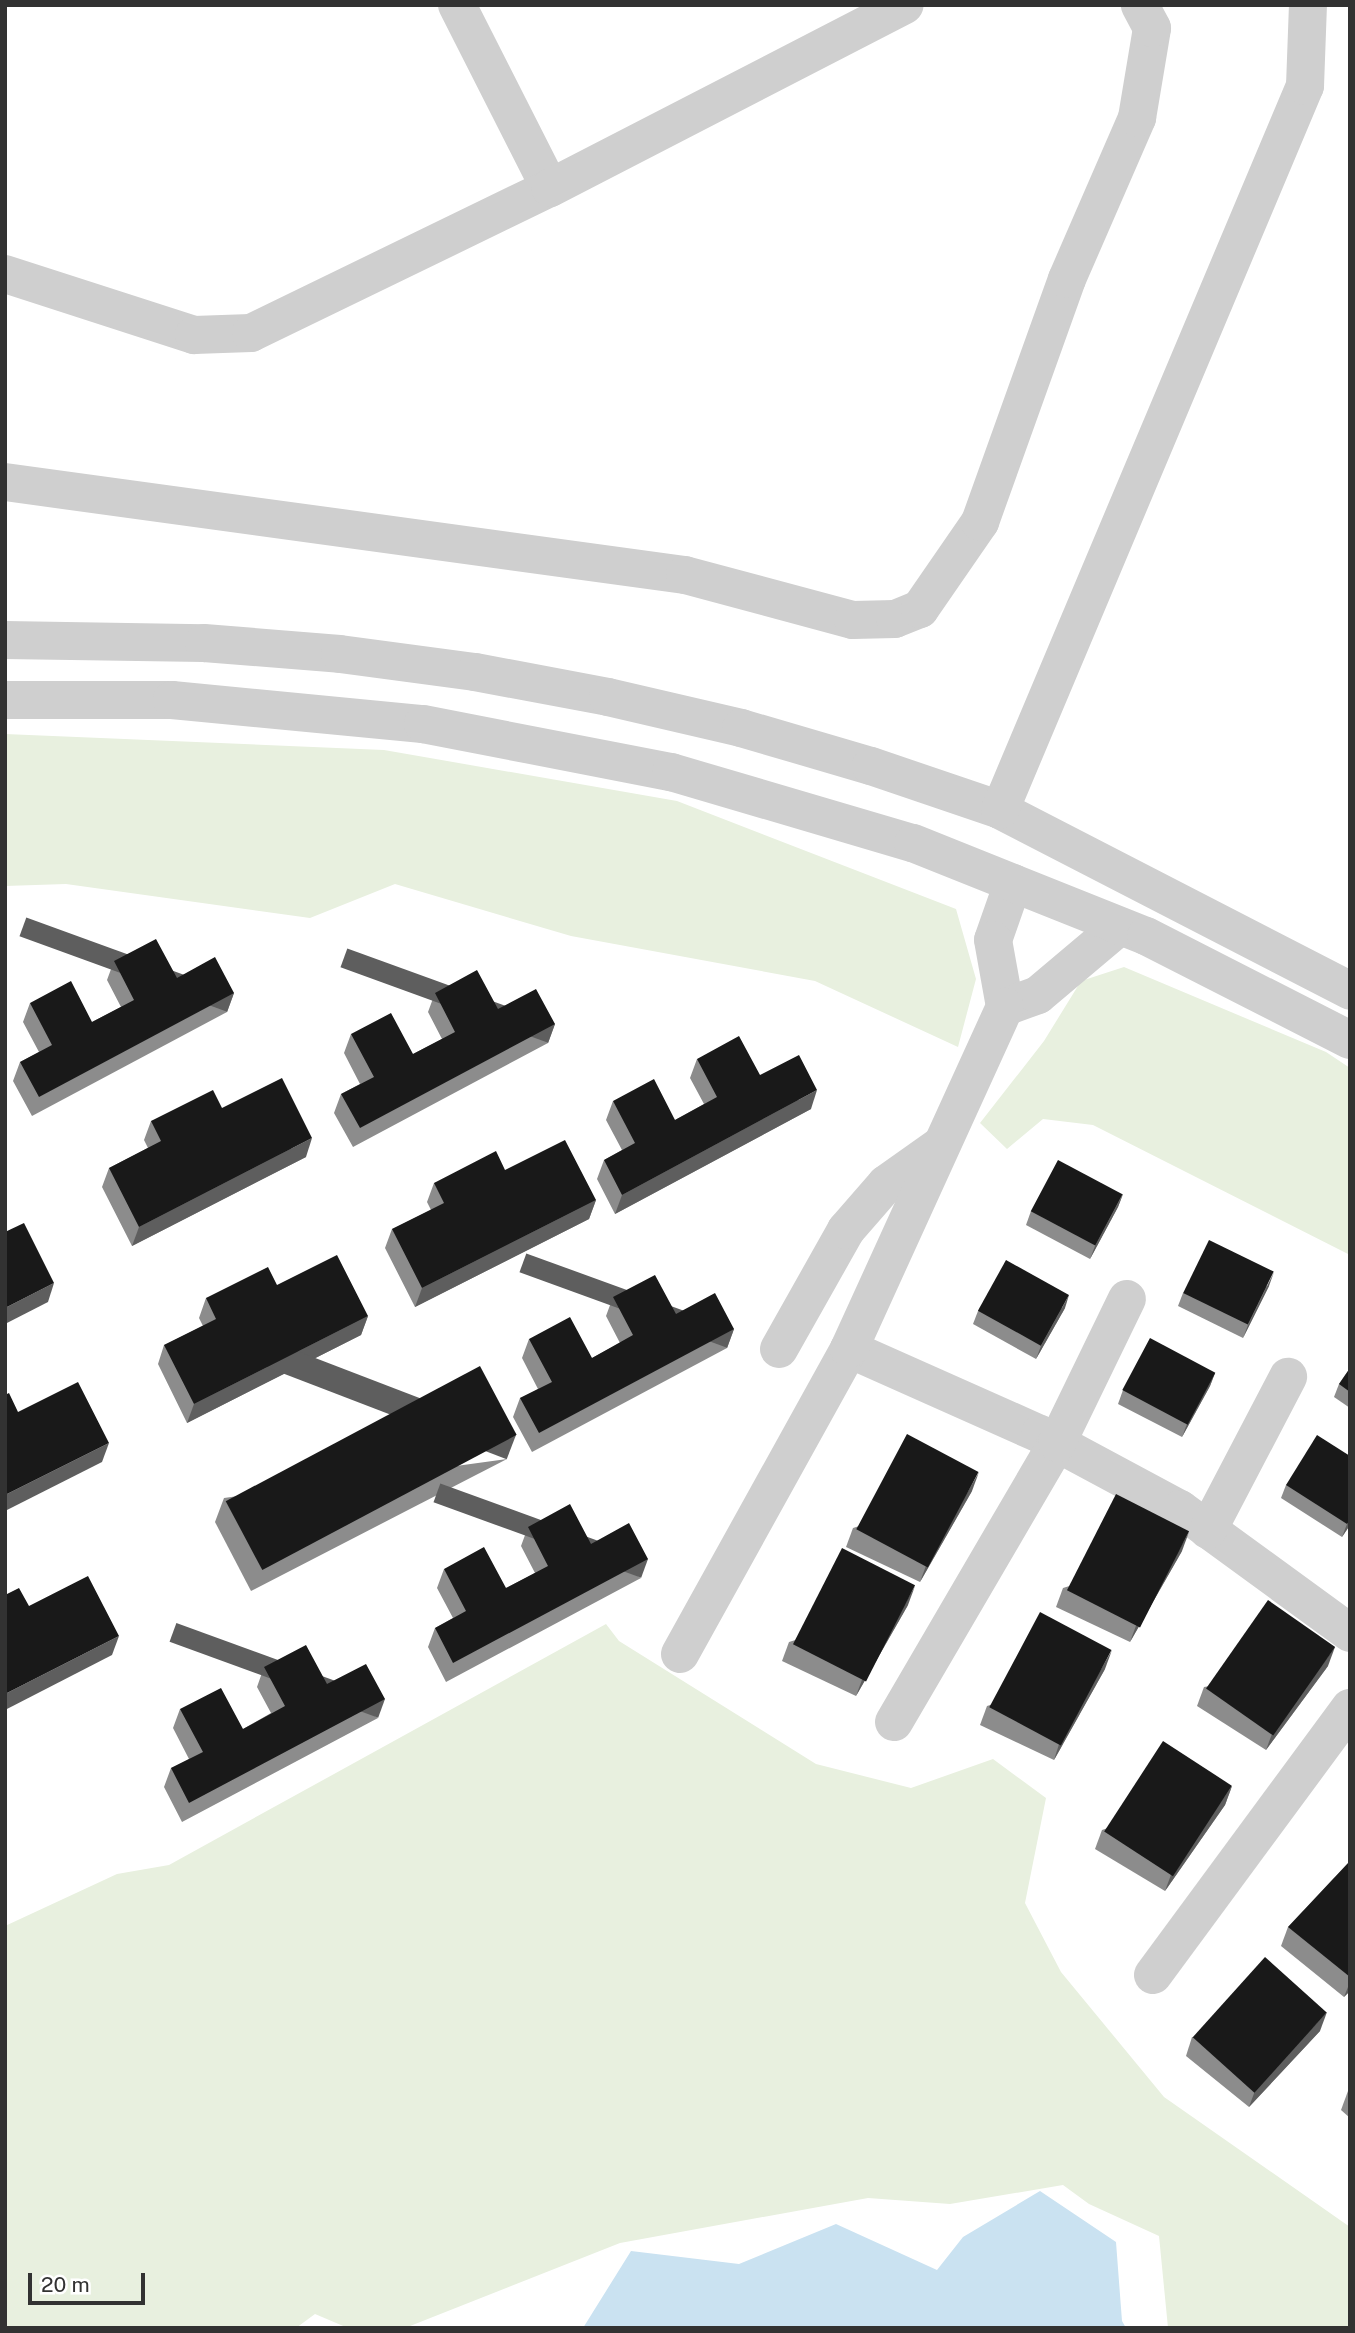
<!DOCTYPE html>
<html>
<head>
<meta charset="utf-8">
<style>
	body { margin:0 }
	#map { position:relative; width:1355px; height:2333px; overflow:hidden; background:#fff; font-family:"Public Sans",sans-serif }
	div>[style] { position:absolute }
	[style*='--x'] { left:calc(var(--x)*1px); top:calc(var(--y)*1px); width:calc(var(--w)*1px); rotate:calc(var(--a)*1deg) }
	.green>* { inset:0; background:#e8f0df }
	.water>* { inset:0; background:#cae2f1 }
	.minor>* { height:38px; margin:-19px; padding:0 19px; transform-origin:19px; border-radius:19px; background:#cfcfcf }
	.tertiary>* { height:38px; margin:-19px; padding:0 19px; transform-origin:19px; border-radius:19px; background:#cfcfcf }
	.wall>* { inset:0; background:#8c8c8c }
	.shaded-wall>* { inset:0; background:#5e5e5e; transform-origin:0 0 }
	.building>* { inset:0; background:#191919; transform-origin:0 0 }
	span { translate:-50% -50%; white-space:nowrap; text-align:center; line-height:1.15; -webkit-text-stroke:7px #fff; paint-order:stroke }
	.frame { position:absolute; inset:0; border:7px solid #323232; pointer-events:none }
	.scale { position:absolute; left:28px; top:2273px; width:117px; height:32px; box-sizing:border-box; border:4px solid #323232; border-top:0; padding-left:9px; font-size:21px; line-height:24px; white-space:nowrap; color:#323232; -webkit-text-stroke:5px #fff; paint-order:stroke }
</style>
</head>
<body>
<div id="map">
	<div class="green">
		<div style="clip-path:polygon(5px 734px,384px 750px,677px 801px,956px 909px,976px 979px,958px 1047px,815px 981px,571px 936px,395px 884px,310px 918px,66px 884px,5px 886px)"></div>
		<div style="clip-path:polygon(1124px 967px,1326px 1052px,1350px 1068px,1350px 1255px,1093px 1125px,1043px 1119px,1007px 1149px,980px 1123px,1044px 1041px,1081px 981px)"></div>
		<div style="clip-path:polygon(606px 1624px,619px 1641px,816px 1764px,911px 1788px,993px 1759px,1046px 1798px,1025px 1903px,1061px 1972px,1164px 2097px,1350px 2227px,1350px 2328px,1168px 2328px,1159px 2236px,1089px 2204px,1063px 2185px,950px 2204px,868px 2198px,620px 2243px,405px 2328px,348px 2328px,315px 2314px,296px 2328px,5px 2328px,5px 1926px,117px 1874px,169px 1865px)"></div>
	</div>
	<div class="water">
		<div style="clip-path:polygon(1040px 2191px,1116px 2242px,1122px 2321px,1126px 2328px,583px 2328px,631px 2251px,739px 2264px,836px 2224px,937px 2270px,963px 2237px)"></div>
	</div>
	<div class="minor">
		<div style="--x:457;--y:5;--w:205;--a:63.1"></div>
		<div style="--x:5;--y:274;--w:199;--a:17.9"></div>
		<div style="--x:194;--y:335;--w:57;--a:-2"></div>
		<div style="--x:251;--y:333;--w:332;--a:-25.9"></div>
		<div style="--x:550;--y:188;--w:399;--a:-27.3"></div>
		<div style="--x:5;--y:482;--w:686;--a:7.79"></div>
		<div style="--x:685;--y:575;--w:174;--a:15"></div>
		<div style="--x:853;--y:620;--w:42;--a:-1.4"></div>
		<div style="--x:895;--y:619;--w:27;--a:-22"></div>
		<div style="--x:920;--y:609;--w:106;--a:-55.4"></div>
		<div style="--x:980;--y:522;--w:258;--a:-70.3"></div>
		<div style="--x:1067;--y:279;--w:176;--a:-66.5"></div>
		<div style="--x:1137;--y:118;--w:91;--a:-80.5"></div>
		<div style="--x:1152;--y:28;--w:26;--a:-118"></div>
		<div style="--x:1013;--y:883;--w:60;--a:109.3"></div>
		<div style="--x:993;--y:940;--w:68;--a:79.8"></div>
		<div style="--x:1005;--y:1007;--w:35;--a:-20"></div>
		<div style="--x:1038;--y:995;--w:107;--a:-40.1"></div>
		<div style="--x:779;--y:1349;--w:137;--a:-60.6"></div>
		<div style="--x:846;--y:1230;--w:61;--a:-49"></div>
		<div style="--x:886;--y:1184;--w:67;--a:-35.3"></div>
		<div style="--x:849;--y:1349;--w:209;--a:24"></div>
		<div style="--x:1040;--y:1434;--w:159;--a:28.2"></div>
		<div style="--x:1180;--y:1509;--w:210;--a:36.1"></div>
		<div style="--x:1208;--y:1530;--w:173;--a:-62.4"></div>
		<div style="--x:680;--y:1654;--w:349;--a:-61"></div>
		<div style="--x:849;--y:1349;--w:376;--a:-65.5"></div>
		<div style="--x:894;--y:1722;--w:323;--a:-59.7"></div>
		<div style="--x:1057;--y:1443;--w:160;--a:-64.1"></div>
		<div style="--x:1153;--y:1975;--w:332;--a:-53.6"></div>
	</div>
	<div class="tertiary">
		<div style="--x:5;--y:640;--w:199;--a:0.9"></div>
		<div style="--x:204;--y:643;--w:136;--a:4.6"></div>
		<div style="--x:340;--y:654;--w:136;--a:7.6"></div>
		<div style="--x:475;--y:672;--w:135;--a:10.6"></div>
		<div style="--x:608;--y:697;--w:137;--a:13.1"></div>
		<div style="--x:741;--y:728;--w:135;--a:16.3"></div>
		<div style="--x:871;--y:766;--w:136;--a:18.8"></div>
		<div style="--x:1000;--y:810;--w:394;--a:27.3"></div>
		<div style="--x:5;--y:700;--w:167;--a:0"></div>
		<div style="--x:172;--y:700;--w:252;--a:5.5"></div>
		<div style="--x:423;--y:724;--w:253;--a:11"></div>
		<div style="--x:671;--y:772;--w:252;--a:16.4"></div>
		<div style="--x:913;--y:843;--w:251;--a:21.8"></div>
		<div style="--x:1146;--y:936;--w:229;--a:27"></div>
		<div style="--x:1000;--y:810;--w:786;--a:-67.16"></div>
		<div style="--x:1305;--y:86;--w:81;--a:-87.9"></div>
	</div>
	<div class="wall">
		<div style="clip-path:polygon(114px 961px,234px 993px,227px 1012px,32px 1116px,13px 1081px,20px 1062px,39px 1052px,23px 1022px,30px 1003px,92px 1022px,121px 1007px,107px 980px)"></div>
		<div style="clip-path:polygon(435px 993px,555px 1024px,548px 1043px,353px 1147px,334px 1113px,341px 1094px,360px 1084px,344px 1053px,351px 1034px,413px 1054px,442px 1039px,428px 1012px)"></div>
		<div style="clip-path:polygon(697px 1059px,760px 1075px,811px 1109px,615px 1214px,597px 1179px,604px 1160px,622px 1150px,606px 1120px,613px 1101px,675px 1120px,704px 1104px,690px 1078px)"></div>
		<div style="clip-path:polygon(222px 1108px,306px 1157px,132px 1246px,102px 1187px,109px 1168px,148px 1148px,144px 1140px,151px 1121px)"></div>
		<div style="clip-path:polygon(505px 1170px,596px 1200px,589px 1219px,415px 1307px,385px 1248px,392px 1229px,431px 1210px,427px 1202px,434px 1183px)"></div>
		<div style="clip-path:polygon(1123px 1194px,1118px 1207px,1090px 1259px,1026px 1225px,1031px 1211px)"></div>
		<div style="clip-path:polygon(277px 1285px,368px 1316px,361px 1335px,187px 1423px,158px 1364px,164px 1345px,203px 1326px,199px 1318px,206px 1298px)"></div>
		<div style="clip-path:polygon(1269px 1286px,1243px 1338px,1178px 1306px,1183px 1293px)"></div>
		<div style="clip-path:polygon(613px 1297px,734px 1329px,727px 1348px,532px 1452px,513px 1417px,520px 1398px,538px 1389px,522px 1358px,529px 1339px,592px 1358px,620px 1343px,606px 1316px)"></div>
		<div style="clip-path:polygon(1065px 1308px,1036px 1359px,973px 1324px,978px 1311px)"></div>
		<div style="clip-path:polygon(1350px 1368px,1350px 1408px,1334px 1397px,1339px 1384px)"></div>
		<div style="clip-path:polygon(1215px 1373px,1210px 1386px,1182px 1437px,1118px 1404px,1123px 1390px)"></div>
		<div style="clip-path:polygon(1350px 1456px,1350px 1525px,1342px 1537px,1281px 1498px,1286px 1485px)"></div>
		<div style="clip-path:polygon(507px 1459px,251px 1591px,215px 1522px,224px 1498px)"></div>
		<div style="clip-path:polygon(972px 1491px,920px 1582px,846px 1547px,853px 1528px)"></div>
		<div style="clip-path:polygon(528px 1527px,591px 1544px,641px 1578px,446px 1682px,428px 1647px,435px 1628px,453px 1618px,437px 1588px,444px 1569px,506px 1588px,535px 1573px,521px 1546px)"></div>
		<div style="clip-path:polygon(1182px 1551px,1130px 1642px,1056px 1607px,1063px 1588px)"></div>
		<div style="clip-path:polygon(908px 1605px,856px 1696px,782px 1661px,789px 1642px)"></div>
		<div style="clip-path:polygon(1328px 1666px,1266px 1750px,1197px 1706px,1204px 1687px)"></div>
		<div style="clip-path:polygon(264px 1667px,327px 1684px,378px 1718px,182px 1822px,164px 1787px,171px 1768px,189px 1759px,173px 1728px,180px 1709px,243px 1729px,271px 1713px,257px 1687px)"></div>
		<div style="clip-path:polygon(1105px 1669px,1054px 1760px,980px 1725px,987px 1706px)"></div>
		<div style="clip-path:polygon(1232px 1786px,1225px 1805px,1165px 1891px,1095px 1849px,1102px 1830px)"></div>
		<div style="clip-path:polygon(1350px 1861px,1350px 1991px,1344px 1997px,1281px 1946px,1288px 1927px)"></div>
		<div style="clip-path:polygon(1320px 2031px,1249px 2107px,1186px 2056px,1192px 2037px)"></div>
		<div style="clip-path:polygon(1350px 2089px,1350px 2118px,1341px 2110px,1348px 2091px)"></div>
	</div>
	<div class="shaded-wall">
		<div style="left:234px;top:993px;width:20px;height:221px;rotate:110deg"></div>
		<div style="left:555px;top:1024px;width:20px;height:221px;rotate:110deg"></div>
		<div style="clip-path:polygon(817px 1090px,811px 1109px,615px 1214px,622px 1195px)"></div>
		<div style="clip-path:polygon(312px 1138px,306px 1157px,132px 1246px,139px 1227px)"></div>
		<div style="clip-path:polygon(1123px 1194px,1118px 1207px,1090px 1259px,1095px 1246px)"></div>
		<div style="clip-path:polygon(596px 1200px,589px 1219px,415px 1307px,422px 1288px)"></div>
		<div style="clip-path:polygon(1274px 1272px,1269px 1286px,1243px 1338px,1248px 1325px)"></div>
		<div style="clip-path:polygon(54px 1283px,48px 1302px,5px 1324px,5px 1308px)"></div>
		<div style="clip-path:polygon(1069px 1295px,1065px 1308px,1036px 1359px,1041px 1346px)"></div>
		<div style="clip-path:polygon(368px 1316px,361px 1335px,187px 1423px,194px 1404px)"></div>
		<div style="left:734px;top:1329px;width:20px;height:221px;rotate:110deg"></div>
		<div style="clip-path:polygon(1215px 1373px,1210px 1386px,1182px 1437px,1187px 1424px)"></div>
		<div style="left:516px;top:1435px;width:26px;height:288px;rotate:111deg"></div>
		<div style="clip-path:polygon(109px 1443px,102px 1462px,5px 1511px,5px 1495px)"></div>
		<div style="clip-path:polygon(979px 1472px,972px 1491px,920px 1582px,927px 1563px)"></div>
		<div style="clip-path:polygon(1350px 1520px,1350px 1525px,1342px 1537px,1347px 1524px)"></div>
		<div style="clip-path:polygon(1189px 1532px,1182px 1551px,1130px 1642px,1137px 1623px)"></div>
		<div style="left:648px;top:1559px;width:20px;height:221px;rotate:110deg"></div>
		<div style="clip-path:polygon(915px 1586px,908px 1605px,856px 1696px,863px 1677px)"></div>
		<div style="clip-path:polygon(119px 1636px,112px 1655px,5px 1710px,5px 1694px)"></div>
		<div style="clip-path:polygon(1335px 1647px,1328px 1666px,1266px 1750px,1273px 1731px)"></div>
		<div style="clip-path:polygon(1112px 1650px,1105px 1669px,1054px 1760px,1060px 1741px)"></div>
		<div style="left:385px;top:1699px;width:20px;height:222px;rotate:110deg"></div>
		<div style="clip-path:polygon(1232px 1786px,1225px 1805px,1165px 1891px,1172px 1872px)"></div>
		<div style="clip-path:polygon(1350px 1982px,1350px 1991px,1344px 1997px)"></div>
		<div style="clip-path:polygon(1327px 2012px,1320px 2031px,1249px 2107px,1256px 2088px)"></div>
	</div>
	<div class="building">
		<div style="clip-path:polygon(156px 939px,177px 978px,215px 957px,234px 993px,39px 1097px,20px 1062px,52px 1045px,30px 1003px,71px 981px,92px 1022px,134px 1000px,114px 961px)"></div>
		<div style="clip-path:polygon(477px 970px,498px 1009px,536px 989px,555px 1024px,360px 1128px,341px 1094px,374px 1077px,351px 1034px,391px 1013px,413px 1054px,455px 1032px,435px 993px)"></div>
		<div style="clip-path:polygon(739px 1036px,760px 1075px,799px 1055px,817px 1090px,622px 1195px,604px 1160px,635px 1143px,613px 1101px,654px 1079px,675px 1120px,717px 1097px,697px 1059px)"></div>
		<div style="clip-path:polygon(282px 1078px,312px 1138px,139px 1227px,109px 1168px,161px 1141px,151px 1121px,213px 1090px,222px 1108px)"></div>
		<div style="clip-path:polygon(565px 1140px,596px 1200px,422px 1288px,392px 1229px,444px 1203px,434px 1183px,496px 1151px,505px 1170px)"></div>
		<div style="left:1058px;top:1160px;width:73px;height:58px;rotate:28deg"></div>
		<div style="clip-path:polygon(24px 1223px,54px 1283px,5px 1308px,5px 1232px)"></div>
		<div style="left:1209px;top:1240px;width:72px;height:59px;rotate:26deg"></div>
		<div style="clip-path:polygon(337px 1255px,368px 1316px,194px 1404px,164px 1345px,216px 1319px,206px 1298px,268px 1267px,277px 1285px)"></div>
		<div style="left:1006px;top:1260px;width:72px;height:58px;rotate:29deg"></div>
		<div style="clip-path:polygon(655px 1275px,676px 1314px,715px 1293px,734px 1329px,539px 1433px,520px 1398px,552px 1382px,529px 1339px,570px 1317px,592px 1358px,633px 1335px,613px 1297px)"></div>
		<div style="left:1150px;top:1338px;width:74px;height:59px;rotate:28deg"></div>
		<div style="left:480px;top:1366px;width:78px;height:288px;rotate:62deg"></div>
		<div style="clip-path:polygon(1350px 1368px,1350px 1392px,1339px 1384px)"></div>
		<div style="clip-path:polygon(78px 1382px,109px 1443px,5px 1495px,5px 1395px,9px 1393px,18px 1412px)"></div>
		<div style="left:907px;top:1434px;width:81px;height:108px;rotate:28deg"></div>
		<div style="clip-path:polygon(1317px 1435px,1350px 1456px,1350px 1520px,1347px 1524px,1286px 1485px)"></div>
		<div style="left:1116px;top:1494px;width:82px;height:108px;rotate:27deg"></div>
		<div style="clip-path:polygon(570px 1504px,591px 1544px,629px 1523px,648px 1559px,453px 1663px,435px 1628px,466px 1611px,444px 1569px,484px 1547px,506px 1588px,548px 1566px,528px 1527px)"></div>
		<div style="left:842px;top:1548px;width:82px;height:108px;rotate:27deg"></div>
		<div style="clip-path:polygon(88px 1576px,119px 1636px,5px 1694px,5px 1595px,19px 1588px,29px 1606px)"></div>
		<div style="left:1268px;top:1600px;width:82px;height:108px;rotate:35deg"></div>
		<div style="left:1040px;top:1612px;width:81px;height:108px;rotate:28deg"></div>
		<div style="clip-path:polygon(306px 1645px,327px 1684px,366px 1664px,385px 1699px,189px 1803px,171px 1768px,203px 1752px,180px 1709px,221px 1688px,243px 1729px,285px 1706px,264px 1667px)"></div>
		<div style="left:1163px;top:1741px;width:82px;height:108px;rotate:33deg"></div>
		<div style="clip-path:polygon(1350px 1861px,1350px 1977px,1288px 1927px)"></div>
		<div style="left:1265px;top:1957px;width:83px;height:108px;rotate:42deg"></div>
	</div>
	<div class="frame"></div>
	<div class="scale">20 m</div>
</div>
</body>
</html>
